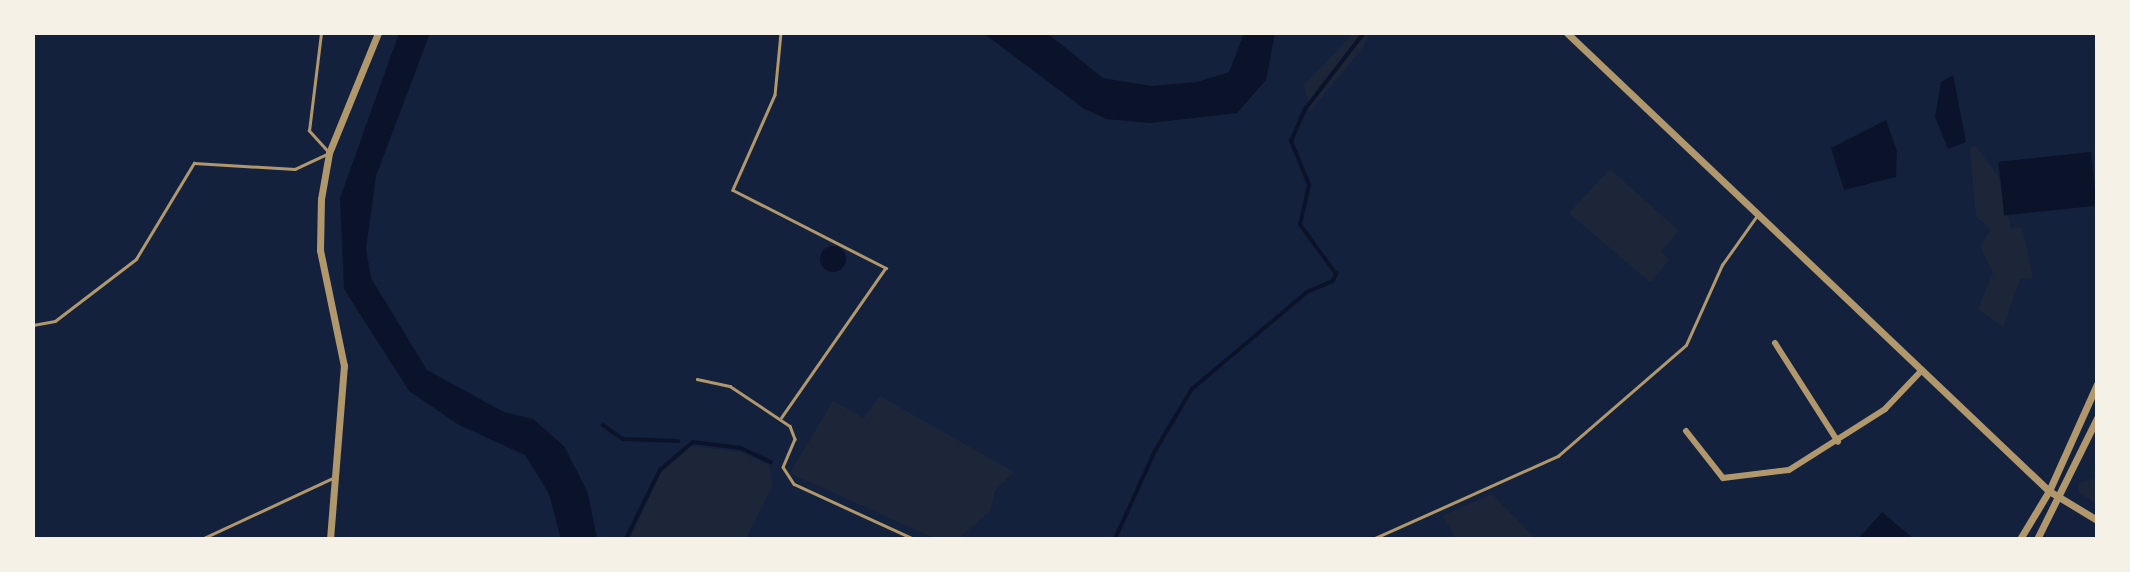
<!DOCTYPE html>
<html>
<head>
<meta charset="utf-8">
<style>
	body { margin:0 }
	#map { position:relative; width:2130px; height:572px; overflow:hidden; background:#14213d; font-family:"Alegreya Sans",sans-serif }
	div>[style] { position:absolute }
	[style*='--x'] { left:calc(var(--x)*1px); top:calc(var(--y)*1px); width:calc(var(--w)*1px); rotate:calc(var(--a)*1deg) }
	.green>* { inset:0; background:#1d2539 }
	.water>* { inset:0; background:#0b132b; transform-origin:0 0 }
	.round { border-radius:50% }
	.stream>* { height:3.5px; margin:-1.75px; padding:0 1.75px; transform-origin:1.75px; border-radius:1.75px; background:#0b132b }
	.service>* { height:2.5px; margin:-1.25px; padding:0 1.25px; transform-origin:1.25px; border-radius:1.25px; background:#b1986c }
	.minor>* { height:6px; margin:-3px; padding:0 3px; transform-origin:3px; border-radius:3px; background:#b1986c }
	.tertiary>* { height:7px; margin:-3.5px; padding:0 3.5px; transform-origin:3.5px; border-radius:3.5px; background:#b1986c }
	span { translate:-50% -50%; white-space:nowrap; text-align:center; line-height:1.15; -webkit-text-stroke:5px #f6f1e7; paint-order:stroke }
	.frame { position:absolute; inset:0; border:35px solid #f6f1e7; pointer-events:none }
</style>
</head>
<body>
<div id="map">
	<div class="green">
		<div style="clip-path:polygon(1354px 33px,1369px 33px,1364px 46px,1310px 112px,1304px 85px)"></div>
		<div style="clip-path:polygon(1975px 145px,1999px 177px,2011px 229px,2022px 227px,2033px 278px,2020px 279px,2003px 327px,1978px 309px,1993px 273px,1980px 246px,1991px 230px,1976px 216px,1970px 149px)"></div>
		<div style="clip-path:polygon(1610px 169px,1679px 231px,1661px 251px,1669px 260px,1650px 282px,1569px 213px)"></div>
		<div style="clip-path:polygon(880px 396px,1014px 472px,995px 490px,990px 511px,958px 539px,936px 539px,790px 473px,833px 401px,864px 418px)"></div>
		<div style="clip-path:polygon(691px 446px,741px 452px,769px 465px,773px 485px,746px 539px,630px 539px,661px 472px)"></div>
		<div style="clip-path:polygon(2097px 478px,2097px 504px,2079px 493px,2079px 483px)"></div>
		<div style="clip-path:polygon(1492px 494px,1536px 539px,1457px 539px,1442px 516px)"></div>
	</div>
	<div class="water">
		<div style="clip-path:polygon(399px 33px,430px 33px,376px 176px,366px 249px,371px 278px,427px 370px,504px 412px,533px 419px,564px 446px,588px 493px,597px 539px,561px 539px,549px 494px,525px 455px,459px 425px,409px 391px,344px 289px,340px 198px)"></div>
		<div style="clip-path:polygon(983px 33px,1047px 33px,1103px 78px,1151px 86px,1197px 82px,1229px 72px,1244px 33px,1275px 33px,1266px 80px,1237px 113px,1150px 123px,1106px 119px,1083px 108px)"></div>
		<div style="clip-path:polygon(1953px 75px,1966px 142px,1948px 149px,1935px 117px,1941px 82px)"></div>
		<div style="clip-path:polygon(1886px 120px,1897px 151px,1896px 177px,1844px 190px,1831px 148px)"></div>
		<div style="left:2091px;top:152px;width:54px;height:93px;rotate:84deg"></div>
		<div class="round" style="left:820px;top:246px;width:26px;height:26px"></div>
		<div style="clip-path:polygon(1882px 512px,1914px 539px,1858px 539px)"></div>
	</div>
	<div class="stream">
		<div style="--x:603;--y:425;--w:24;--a:35"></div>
		<div style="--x:623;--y:439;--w:55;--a:2.1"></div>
		<div style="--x:626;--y:539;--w:77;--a:-63.8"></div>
		<div style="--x:660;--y:470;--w:43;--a:-40.3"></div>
		<div style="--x:693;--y:442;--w:48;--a:7.1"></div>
		<div style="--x:741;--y:448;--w:33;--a:25"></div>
		<div style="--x:1115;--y:539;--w:97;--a:-65.6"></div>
		<div style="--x:1155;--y:451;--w:72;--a:-59.2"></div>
		<div style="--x:1192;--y:389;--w:150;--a:-40.1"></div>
		<div style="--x:1307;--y:292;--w:28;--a:-23"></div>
		<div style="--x:1333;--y:281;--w:8;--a:-67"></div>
		<div style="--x:1336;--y:274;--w:61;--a:-126.3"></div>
		<div style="--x:1300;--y:225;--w:41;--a:-77.3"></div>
		<div style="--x:1309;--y:185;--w:48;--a:-112.2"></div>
		<div style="--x:1291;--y:141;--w:36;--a:-66"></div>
		<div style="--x:1306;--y:108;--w:95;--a:-52.3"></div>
	</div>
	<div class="service">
		<div style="--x:781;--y:33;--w:62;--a:95.5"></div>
		<div style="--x:775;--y:95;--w:104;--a:113.9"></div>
		<div style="--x:733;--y:190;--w:172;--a:27"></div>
		<div style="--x:886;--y:268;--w:182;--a:124.9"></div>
		<div style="--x:33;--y:325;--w:22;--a:-10"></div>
		<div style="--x:55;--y:321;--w:102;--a:-37.4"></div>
		<div style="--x:136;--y:259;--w:112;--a:-58.9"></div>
		<div style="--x:194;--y:163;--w:101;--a:3.4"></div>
		<div style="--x:295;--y:169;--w:38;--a:-25"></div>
		<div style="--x:329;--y:153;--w:30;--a:-132"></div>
		<div style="--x:309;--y:131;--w:99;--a:-83"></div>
		<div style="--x:697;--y:379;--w:34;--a:12"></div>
		<div style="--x:730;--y:386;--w:72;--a:33.7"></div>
		<div style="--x:790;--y:426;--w:14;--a:69"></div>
		<div style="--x:795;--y:439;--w:30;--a:113"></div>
		<div style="--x:783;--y:467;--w:20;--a:57"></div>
		<div style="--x:794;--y:484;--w:132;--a:24.6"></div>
		<div style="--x:202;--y:539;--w:147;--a:-25"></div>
		<div style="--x:1373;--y:539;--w:203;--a:-24.2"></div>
		<div style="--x:1558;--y:456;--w:169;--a:-40.9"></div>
		<div style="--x:1686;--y:345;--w:88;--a:-65.8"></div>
		<div style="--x:1722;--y:265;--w:59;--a:-54.7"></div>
	</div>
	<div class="minor">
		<div style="--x:1775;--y:343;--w:117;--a:57.5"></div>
		<div style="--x:1686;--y:431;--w:60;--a:51.8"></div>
		<div style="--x:1723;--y:478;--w:66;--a:-6.9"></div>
		<div style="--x:1789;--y:470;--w:114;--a:-32.4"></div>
		<div style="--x:1885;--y:409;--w:54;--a:-46.5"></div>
	</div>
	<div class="tertiary">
		<div style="--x:1567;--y:33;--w:665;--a:43.54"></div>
		<div style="--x:2049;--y:491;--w:56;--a:31.1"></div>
		<div style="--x:330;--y:539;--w:174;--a:-85.4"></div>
		<div style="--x:344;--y:366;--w:118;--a:-101.7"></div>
		<div style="--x:320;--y:250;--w:51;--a:-88.9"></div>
		<div style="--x:321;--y:199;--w:47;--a:-80.1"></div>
		<div style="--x:329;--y:153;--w:130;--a:-67.8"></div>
		<div style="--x:2020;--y:539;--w:56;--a:-58.9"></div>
		<div style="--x:2049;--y:491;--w:117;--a:-65.8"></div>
		<div style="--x:2037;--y:539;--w:135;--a:-63.6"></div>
	</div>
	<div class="frame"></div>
</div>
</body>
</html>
